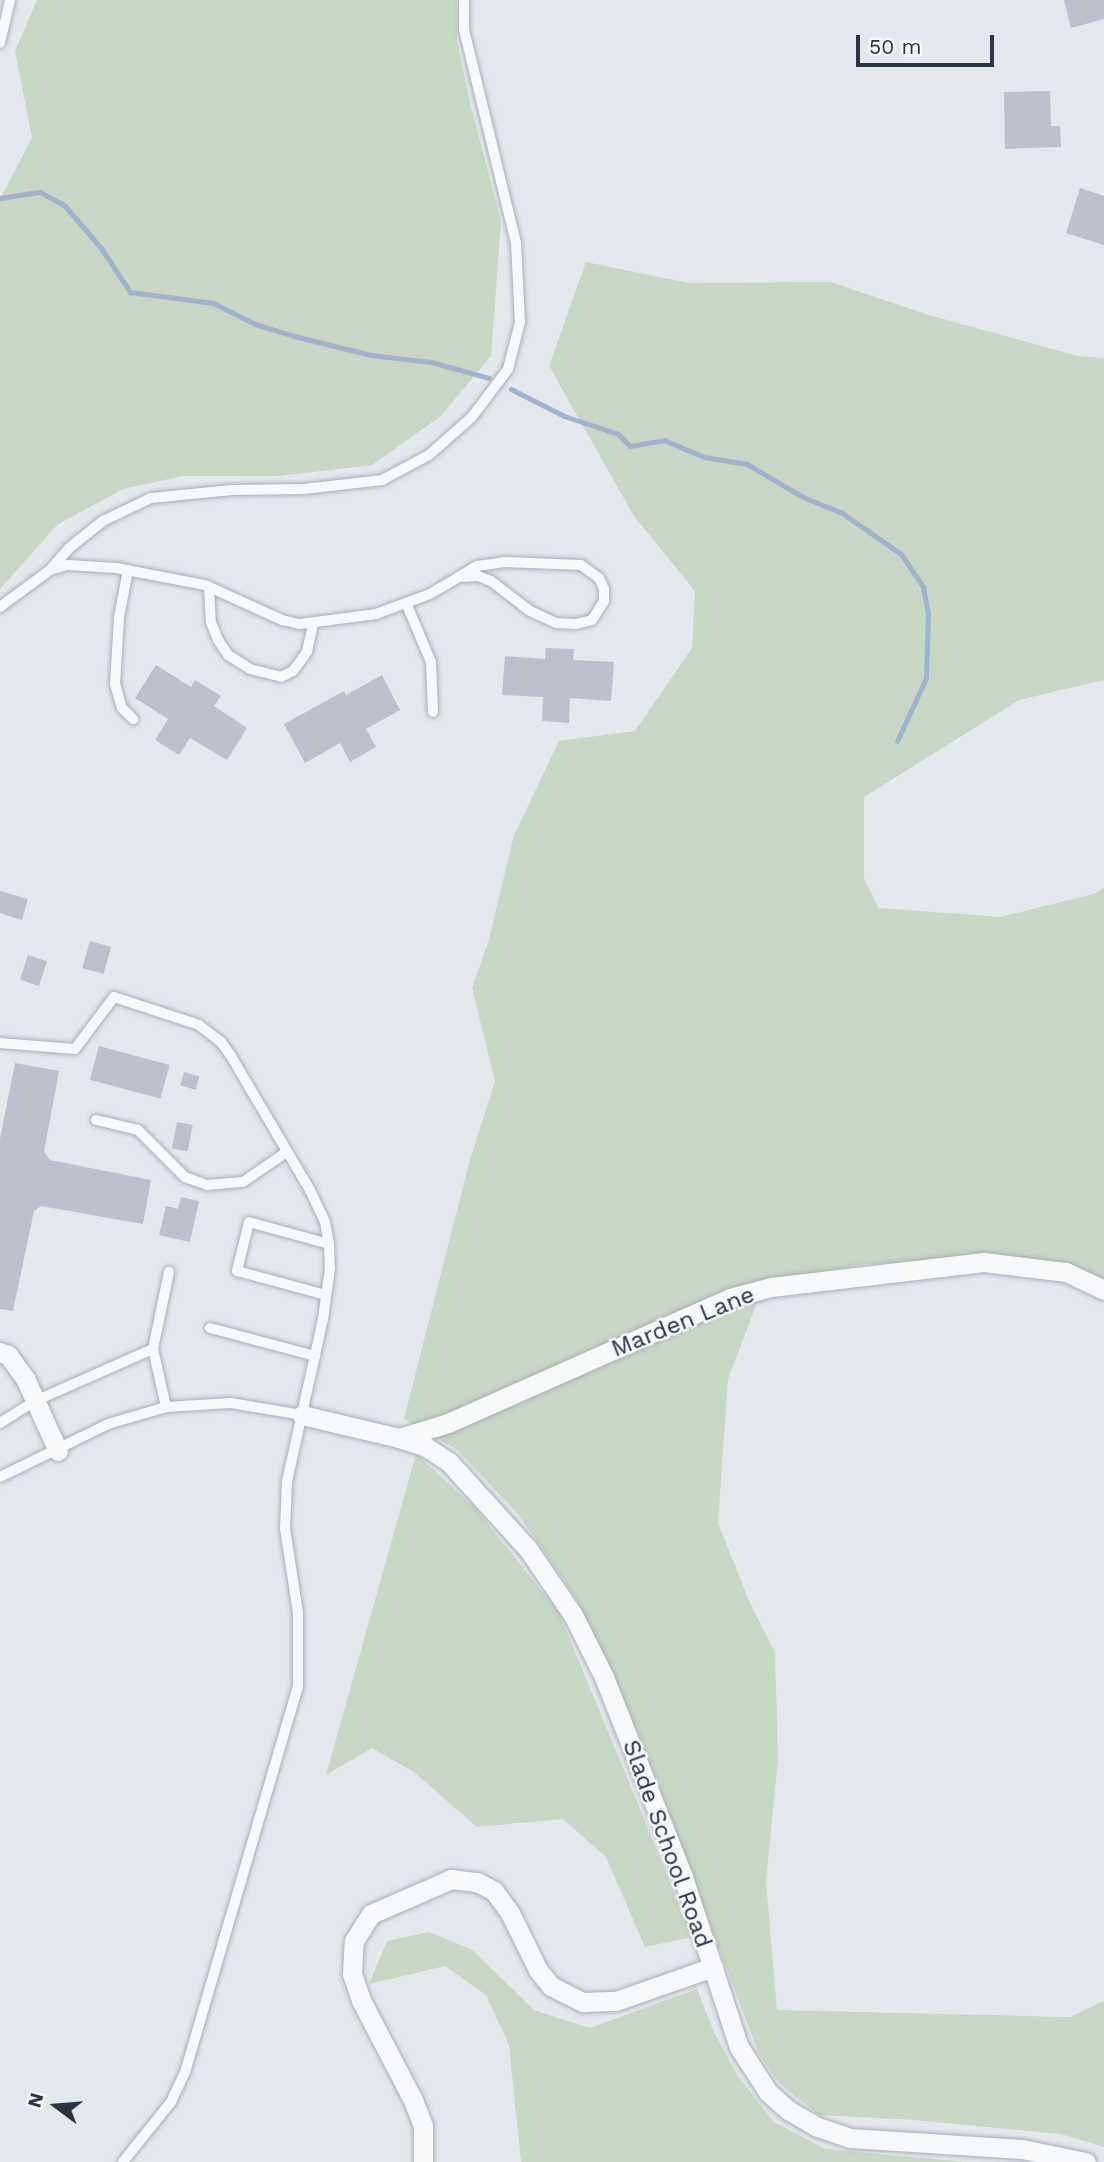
<!DOCTYPE html>
<html>
<head>
<meta charset="utf-8">
<style>
	body { margin:0 }
	#map { position:relative; width:1104px; height:2162px; overflow:hidden; background:#e4e7ec; font-family:"Work Sans",sans-serif }
	div>[style] { position:absolute }
	[style*='--x'] { left:calc(var(--x)*1px); top:calc(var(--y)*1px); width:calc(var(--w)*1px); rotate:calc(var(--a)*1deg) }
	.green>* { inset:0; background:#c9d6c5 }
	.stream>* { height:5px; margin:-2.5px; padding:0 2.5px; transform-origin:2.5px; border-radius:2.5px; background:#9fb4cc }
	.building>* { inset:0; background:#bbc0ca; transform-origin:0 0 }
	.roads { filter:drop-shadow(0 0 2px #a9aeb7) drop-shadow(0 0 2px #a9aeb7) }
	.service>* { height:10px; margin:-5px; padding:0 5px; transform-origin:5px; border-radius:5px; background:#f7f8fa }
	.minor>* { height:19px; margin:-9.5px; padding:0 9.5px; transform-origin:9.5px; border-radius:9.5px; background:#f7f8fa }
	span { translate:-50% -50%; white-space:nowrap; text-align:center; line-height:1.15; -webkit-text-stroke:5px #f4f6f9; paint-order:stroke }
	.street-label { font-size:24px; color:#2b3445 }
	.north { position:absolute; left:21px; top:2071px; width:70px; height:70px; -webkit-text-stroke:5px #f4f6f9; paint-order:stroke; rotate:286deg; font-size:19px; font-weight:700; line-height:28px; text-align:center; color:#2b3445 }
	.north::after { content:''; display:block; margin:auto; width:24px; height:32px; background:#2b3445; clip-path:polygon(50% 0,100% 100%,50% 72%,0 100%) }
	.scale { position:absolute; left:856px; top:35px; width:138px; height:32px; box-sizing:border-box; border:4px solid #2b3445; border-top:0; padding-left:9px; font-size:21px; line-height:24px; white-space:nowrap; color:#2b3445; -webkit-text-stroke:5px #f4f6f9; paint-order:stroke }
</style>
</head>
<body>
<div id="map">
	<div class="green">
		<div style="clip-path:polygon(37px 0,456px 0,457px 41px,471px 107px,501px 221px,491px 356px,441px 416px,372px 465px,279px 476px,183px 476px,123px 489px,57px 525px,0 589px,0 199px,32px 138px,15px 51px)"></div>
		<div style="clip-path:polygon(586px 262px,688px 283px,831px 282px,929px 315px,1078px 356px,1104px 358px,1104px 680px,1019px 700px,864px 797px,864px 878px,879px 908px,1001px 917px,1094px 894px,1104px 888px,1104px 1298px,1064px 1277px,984px 1262px,865px 1264px,765px 1282px,728px 1379px,718px 1523px,750px 1603px,775px 1652px,778px 1759px,766px 1881px,777px 2010px,1070px 2017px,1104px 2001px,1104px 2147px,1061px 2134px,915px 2120px,819px 2115px,780px 2084px,759px 2054px,647px 1756px,575px 1597px,519px 1515px,456px 1449px,404px 1419px,469px 1163px,495px 1081px,472px 988px,488px 943px,514px 835px,559px 741px,635px 731px,692px 648px,695px 591px,634px 516px,549px 366px)"></div>
		<div style="clip-path:polygon(416px 1454px,476px 1509px,559px 1613px,693px 1937px,645px 1947px,606px 1857px,563px 1819px,477px 1827px,414px 1772px,372px 1748px,326px 1775px)"></div>
		<div style="clip-path:polygon(428px 1932px,471px 1949px,534px 2010px,590px 2028px,697px 1989px,713px 2030px,737px 2075px,774px 2122px,825px 2149px,966px 2162px,521px 2162px,509px 2045px,486px 1995px,445px 1966px,369px 1984px,387px 1941px)"></div>
	</div>
	<div class="stream">
		<div style="--x:0;--y:198;--w:40;--a:-8.5"></div>
		<div style="--x:40;--y:192;--w:29;--a:29"></div>
		<div style="--x:65;--y:206;--w:55;--a:49.4"></div>
		<div style="--x:101;--y:248;--w:53;--a:56.6"></div>
		<div style="--x:130;--y:292;--w:84;--a:7.5"></div>
		<div style="--x:213;--y:303;--w:47;--a:26.6"></div>
		<div style="--x:255;--y:324;--w:41;--a:17.1"></div>
		<div style="--x:294;--y:336;--w:79;--a:13.9"></div>
		<div style="--x:371;--y:355;--w:60;--a:6.7"></div>
		<div style="--x:431;--y:362;--w:60;--a:15.4"></div>
		<div style="--x:511;--y:389;--w:59;--a:27"></div>
		<div style="--x:564;--y:416;--w:57;--a:18.4"></div>
		<div style="--x:618;--y:434;--w:17;--a:45"></div>
		<div style="--x:630;--y:446;--w:35;--a:-10"></div>
		<div style="--x:664;--y:440;--w:43;--a:23"></div>
		<div style="--x:704;--y:457;--w:44;--a:9.2"></div>
		<div style="--x:747;--y:464;--w:65;--a:30.5"></div>
		<div style="--x:803;--y:497;--w:42;--a:22.3"></div>
		<div style="--x:842;--y:513;--w:72;--a:34.8"></div>
		<div style="--x:901;--y:554;--w:40;--a:56"></div>
		<div style="--x:923;--y:587;--w:26;--a:79"></div>
		<div style="--x:928;--y:613;--w:65;--a:91.8"></div>
		<div style="--x:926;--y:678;--w:69;--a:114.7"></div>
	</div>
	<div class="building">
		<div style="clip-path:polygon(1064px 0,1104px 0,1104px 19px,1071px 28px)"></div>
		<div style="clip-path:polygon(1050px 91px,1051px 126px,1060px 126px,1061px 147px,1005px 149px,1004px 92px)"></div>
		<div style="clip-path:polygon(1080px 188px,1104px 196px,1104px 245px,1066px 233px)"></div>
		<div style="clip-path:polygon(546px 648px,574px 649px,573px 660px,614px 662px,611px 701px,570px 698px,569px 723px,542px 721px,543px 697px,502px 695px,505px 656px,545px 659px)"></div>
		<div style="clip-path:polygon(156px 665px,191px 687px,195px 680px,221px 696px,214px 706px,247px 728px,227px 760px,190px 738px,179px 755px,155px 740px,168px 719px,135px 698px)"></div>
		<div style="clip-path:polygon(382px 675px,400px 710px,366px 729px,376px 747px,350px 762px,340px 743px,305px 763px,284px 724px,344px 691px,346px 695px)"></div>
		<div style="clip-path:polygon(0 891px,28px 899px,22px 920px,0 913px)"></div>
		<div style="left:90px;top:941px;width:22px;height:28px;rotate:16deg"></div>
		<div style="left:28px;top:955px;width:20px;height:26px;rotate:18deg"></div>
		<div style="left:99px;top:1046px;width:73px;height:35px;rotate:15deg"></div>
		<div style="clip-path:polygon(15px 1063px,59px 1071px,44px 1152px,50px 1160px,151px 1180px,143px 1224px,41px 1206px,34px 1211px,13px 1311px,0 1309px,0 1139px)"></div>
		<div style="left:184px;top:1072px;width:16px;height:14px;rotate:15deg"></div>
		<div style="left:177px;top:1122px;width:16px;height:27px;rotate:11deg"></div>
		<div style="clip-path:polygon(181px 1197px,199px 1201px,190px 1242px,159px 1235px,166px 1206px,178px 1209px)"></div>
	</div>
	<div class="roads">
		<div class="service">
			<div style="--x:0;--y:43;--w:44;--a:-76.9"></div>
			<div style="--x:50;--y:570;--w:29;--a:-49"></div>
			<div style="--x:69;--y:548;--w:43;--a:-38.5"></div>
			<div style="--x:103;--y:521;--w:53;--a:-25.6"></div>
			<div style="--x:151;--y:498;--w:81;--a:-5.6"></div>
			<div style="--x:232;--y:490;--w:72;--a:-0.8"></div>
			<div style="--x:304;--y:489;--w:79;--a:-6.6"></div>
			<div style="--x:382;--y:480;--w:53;--a:-28"></div>
			<div style="--x:429;--y:455;--w:57;--a:-41.5"></div>
			<div style="--x:472;--y:417;--w:60;--a:-53.1"></div>
			<div style="--x:508;--y:369;--w:49;--a:-75.7"></div>
			<div style="--x:520;--y:322;--w:79;--a:-92.9"></div>
			<div style="--x:516;--y:243;--w:220;--a:-103.7"></div>
			<div style="--x:464;--y:29;--w:29;--a:-90"></div>
			<div style="--x:128;--y:570;--w:48;--a:100.8"></div>
			<div style="--x:119;--y:617;--w:67;--a:93.4"></div>
			<div style="--x:115;--y:684;--w:25;--a:74"></div>
			<div style="--x:122;--y:708;--w:16;--a:45"></div>
			<div style="--x:209;--y:587;--w:35;--a:87"></div>
			<div style="--x:211;--y:622;--w:19;--a:69"></div>
			<div style="--x:218;--y:640;--w:18;--a:56"></div>
			<div style="--x:228;--y:655;--w:26;--a:32"></div>
			<div style="--x:250;--y:669;--w:32;--a:14"></div>
			<div style="--x:281;--y:677;--w:13;--a:-27"></div>
			<div style="--x:293;--y:671;--w:24;--a:-54"></div>
			<div style="--x:307;--y:652;--w:30;--a:-78"></div>
			<div style="--x:406;--y:603;--w:64;--a:67"></div>
			<div style="--x:431;--y:662;--w:50;--a:87.7"></div>
			<div style="--x:0;--y:607;--w:62;--a:-36.5"></div>
			<div style="--x:50;--y:570;--w:19;--a:-16"></div>
			<div style="--x:68;--y:565;--w:48;--a:3.6"></div>
			<div style="--x:116;--y:568;--w:91;--a:10.8"></div>
			<div style="--x:205;--y:585;--w:85;--a:24.4"></div>
			<div style="--x:282;--y:620;--w:18;--a:13"></div>
			<div style="--x:300;--y:624;--w:77;--a:-7.5"></div>
			<div style="--x:376;--y:614;--w:58;--a:-20.3"></div>
			<div style="--x:430;--y:594;--w:55;--a:-30.8"></div>
			<div style="--x:477;--y:566;--w:28;--a:-8"></div>
			<div style="--x:505;--y:562;--w:76;--a:2.3"></div>
			<div style="--x:581;--y:565;--w:22;--a:36"></div>
			<div style="--x:599;--y:578;--w:12;--a:66"></div>
			<div style="--x:604;--y:589;--w:12;--a:90"></div>
			<div style="--x:604;--y:601;--w:22;--a:122"></div>
			<div style="--x:592;--y:620;--w:16;--a:166"></div>
			<div style="--x:576;--y:624;--w:20;--a:-177"></div>
			<div style="--x:556;--y:623;--w:29;--a:-155"></div>
			<div style="--x:530;--y:611;--w:49;--a:-142.4"></div>
			<div style="--x:491;--y:581;--w:14;--a:-159"></div>
			<div style="--x:478;--y:576;--w:15;--a:176"></div>
			<div style="--x:0;--y:1043;--w:75;--a:4.6"></div>
			<div style="--x:75;--y:1049;--w:65;--a:-53.1"></div>
			<div style="--x:114;--y:997;--w:89;--a:18.2"></div>
			<div style="--x:199;--y:1025;--w:28;--a:38"></div>
			<div style="--x:221;--y:1042;--w:17;--a:54"></div>
			<div style="--x:231;--y:1056;--w:156;--a:59.5"></div>
			<div style="--x:310;--y:1190;--w:35;--a:65"></div>
			<div style="--x:325;--y:1222;--w:22;--a:80"></div>
			<div style="--x:329;--y:1244;--w:24;--a:88"></div>
			<div style="--x:330;--y:1268;--w:51;--a:97.8"></div>
			<div style="--x:323;--y:1319;--w:166;--a:102.5"></div>
			<div style="--x:287;--y:1481;--w:47;--a:92.4"></div>
			<div style="--x:285;--y:1528;--w:86;--a:81.3"></div>
			<div style="--x:298;--y:1613;--w:73;--a:90"></div>
			<div style="--x:298;--y:1686;--w:402;--a:106.3"></div>
			<div style="--x:185;--y:2072;--w:33;--a:115"></div>
			<div style="--x:171;--y:2102;--w:77;--a:128.7"></div>
			<div style="--x:96;--y:1120;--w:43;--a:13.4"></div>
			<div style="--x:138;--y:1130;--w:66;--a:45"></div>
			<div style="--x:185;--y:1177;--w:23;--a:20"></div>
			<div style="--x:207;--y:1185;--w:36;--a:-5"></div>
			<div style="--x:243;--y:1182;--w:51;--a:-34.6"></div>
			<div style="--x:326;--y:1295;--w:92;--a:-164.9"></div>
			<div style="--x:237;--y:1271;--w:50;--a:-76.2"></div>
			<div style="--x:249;--y:1222;--w:83;--a:15.4"></div>
			<div style="--x:210;--y:1328;--w:109;--a:14.9"></div>
			<div style="--x:166;--y:1407;--w:59;--a:-102.6"></div>
			<div style="--x:153;--y:1349;--w:79;--a:-78.3"></div>
			<div style="--x:0;--y:1423;--w:41;--a:-32.2"></div>
			<div style="--x:35;--y:1401;--w:129;--a:-23.8"></div>
			<div style="--x:0;--y:1477;--w:120;--a:-26.1"></div>
			<div style="--x:108;--y:1424;--w:60;--a:-16.3"></div>
			<div style="--x:166;--y:1407;--w:65;--a:-3.5"></div>
			<div style="--x:231;--y:1403;--w:72;--a:9.6"></div>
		</div>
		<div class="minor">
			<div style="--x:0;--y:1352;--w:9;--a:21"></div>
			<div style="--x:8;--y:1355;--w:29;--a:54"></div>
			<div style="--x:25;--y:1378;--w:80;--a:65.7"></div>
			<div style="--x:302;--y:1415;--w:100;--a:13.3"></div>
			<div style="--x:399;--y:1438;--w:28;--a:18"></div>
			<div style="--x:426;--y:1447;--w:27;--a:33"></div>
			<div style="--x:449;--y:1462;--w:118;--a:47.8"></div>
			<div style="--x:528;--y:1549;--w:80;--a:55.7"></div>
			<div style="--x:573;--y:1615;--w:69;--a:63.4"></div>
			<div style="--x:604;--y:1677;--w:212;--a:68.4"></div>
			<div style="--x:682;--y:1874;--w:182;--a:71.8"></div>
			<div style="--x:739;--y:2047;--w:54;--a:57.2"></div>
			<div style="--x:768;--y:2092;--w:27;--a:42"></div>
			<div style="--x:788;--y:2110;--w:34;--a:30"></div>
			<div style="--x:818;--y:2127;--w:34;--a:19"></div>
			<div style="--x:850;--y:2138;--w:172;--a:3.7"></div>
			<div style="--x:1022;--y:2149;--w:65;--a:11.5"></div>
			<div style="--x:399;--y:1438;--w:51;--a:-17"></div>
			<div style="--x:448;--y:1423;--w:308;--a:-23.9"></div>
			<div style="--x:730;--y:1298;--w:42;--a:-15"></div>
			<div style="--x:771;--y:1287;--w:214;--a:-6.7"></div>
			<div style="--x:984;--y:1262;--w:83;--a:7"></div>
			<div style="--x:1066;--y:1272;--w:42;--a:25.3"></div>
			<div style="--x:423;--y:2162;--w:36;--a:-90"></div>
			<div style="--x:423;--y:2126;--w:26;--a:-111"></div>
			<div style="--x:414;--y:2102;--w:115;--a:-117.5"></div>
			<div style="--x:361;--y:2000;--w:28;--a:-109"></div>
			<div style="--x:352;--y:1974;--w:33;--a:-87"></div>
			<div style="--x:354;--y:1941;--w:32;--a:-58"></div>
			<div style="--x:371;--y:1914;--w:87;--a:-23.6"></div>
			<div style="--x:451;--y:1879;--w:26;--a:7"></div>
			<div style="--x:477;--y:1882;--w:19;--a:28"></div>
			<div style="--x:494;--y:1891;--w:27;--a:54"></div>
			<div style="--x:510;--y:1913;--w:64;--a:63.8"></div>
			<div style="--x:538;--y:1970;--w:21;--a:51"></div>
			<div style="--x:551;--y:1986;--w:36;--a:27"></div>
			<div style="--x:583;--y:2002;--w:33;--a:-2"></div>
			<div style="--x:616;--y:2001;--w:103;--a:-19.3"></div>
		</div>
	</div>
	<div class="street-label">
		<span style="left:683px;top:1322px;rotate:-22deg">Marden Lane</span>
		<span style="left:667px;top:1844px;rotate:70deg">Slade School Road</span>
	</div>
	<div class="north">N</div>
	<div class="scale">50 m</div>
</div>
</body>
</html>
